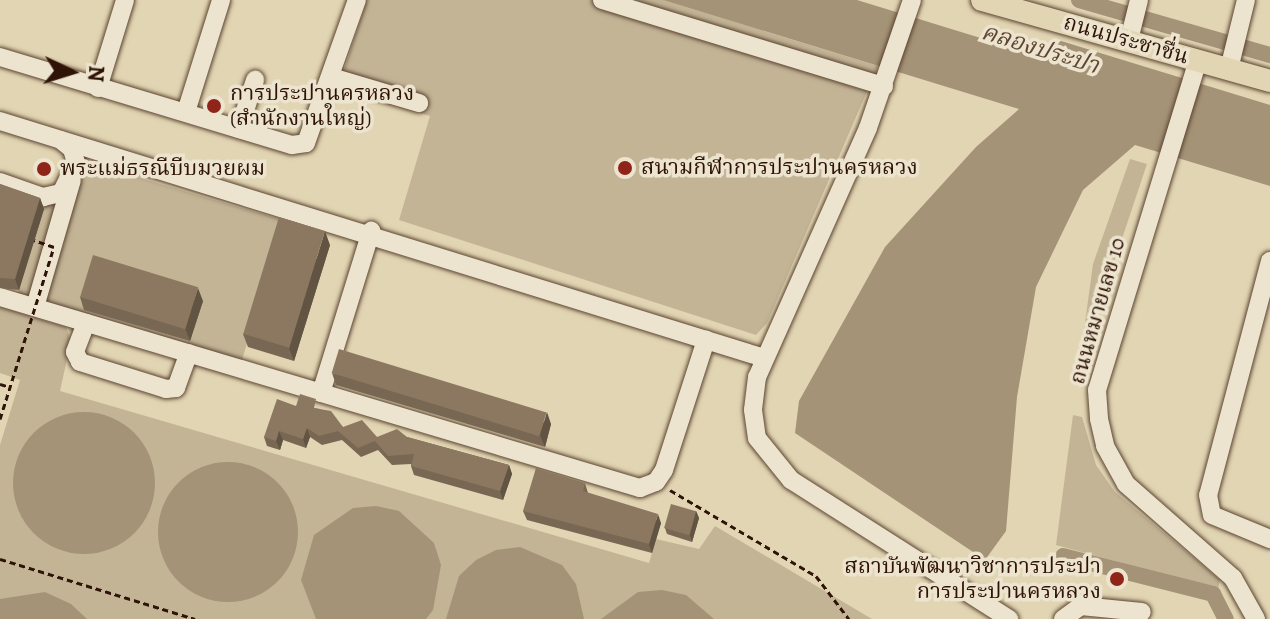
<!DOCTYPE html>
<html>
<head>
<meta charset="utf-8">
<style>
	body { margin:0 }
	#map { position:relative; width:1270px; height:619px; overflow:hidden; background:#e2d5b3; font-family:Alegreya,"Noto Serif Thai",serif }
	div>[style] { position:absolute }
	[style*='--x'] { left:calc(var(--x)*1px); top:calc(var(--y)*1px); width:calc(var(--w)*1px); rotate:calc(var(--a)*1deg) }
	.green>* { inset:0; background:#c3b496 }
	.water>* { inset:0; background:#a59378 }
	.round { border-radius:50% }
	.canal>* { height:16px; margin:-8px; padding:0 8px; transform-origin:8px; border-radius:8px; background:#a59378 }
	.path>* { height:3px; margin-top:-1.5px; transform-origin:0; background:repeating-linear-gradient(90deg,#2e1306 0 6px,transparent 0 10px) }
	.roads { filter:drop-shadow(0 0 2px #5b4431) drop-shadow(0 0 2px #5b4431) }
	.minor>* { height:18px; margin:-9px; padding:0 9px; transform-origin:9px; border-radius:9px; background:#ece4ce }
	.major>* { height:22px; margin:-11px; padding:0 11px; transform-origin:11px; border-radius:11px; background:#e2d5b3 }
	.path-bridge>* { height:3px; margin-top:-1.5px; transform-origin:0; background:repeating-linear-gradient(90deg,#2e1306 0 6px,transparent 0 10px) }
	.wall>* { inset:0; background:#786753 }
	.shaded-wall>* { inset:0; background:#625443 }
	.building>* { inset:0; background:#8c7860; transform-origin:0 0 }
	.dots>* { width:22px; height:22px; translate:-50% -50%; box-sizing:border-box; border:4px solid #ece4ce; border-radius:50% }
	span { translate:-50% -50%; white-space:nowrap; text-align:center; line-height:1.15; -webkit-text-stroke:7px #ece4ce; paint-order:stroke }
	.street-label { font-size:22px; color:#2e1306 }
	.poi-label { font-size:22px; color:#2e1306 }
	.left { translate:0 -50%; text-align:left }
	.right { translate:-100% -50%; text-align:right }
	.water-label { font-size:24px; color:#5e4634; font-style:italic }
	.north { position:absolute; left:32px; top:32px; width:80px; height:80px; -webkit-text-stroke:6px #ece4ce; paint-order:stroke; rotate:94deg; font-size:22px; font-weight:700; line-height:32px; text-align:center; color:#2e1306 }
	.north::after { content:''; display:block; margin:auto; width:28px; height:36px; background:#2e1306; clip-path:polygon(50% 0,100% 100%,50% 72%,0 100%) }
</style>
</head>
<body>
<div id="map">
	<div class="green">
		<div style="clip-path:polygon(367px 0,663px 0,878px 66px,767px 323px,756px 335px,399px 220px,430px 116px,338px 89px)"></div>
		<div style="clip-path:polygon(1130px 159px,1147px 164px,1079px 367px,1093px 264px)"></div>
		<div style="clip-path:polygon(83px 161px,285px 221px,241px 363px,17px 296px,44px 206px,47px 202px,69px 207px)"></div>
		<div style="clip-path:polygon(0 307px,66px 327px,71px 341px,60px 391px,649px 563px,656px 539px,699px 549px,715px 526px,872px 619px,0 619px,0 445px,20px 380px,0 373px)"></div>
		<div style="clip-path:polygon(1073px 415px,1082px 417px,1096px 465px,1115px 492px,1220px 580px,1218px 589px,1056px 545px)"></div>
	</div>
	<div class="water">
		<div style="clip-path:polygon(663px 0,857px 0,1029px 53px,1061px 41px,1270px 105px,1270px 186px,1135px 145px,1083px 190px,1036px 287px,1017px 397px,1006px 531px,985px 560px,795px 433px,799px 401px,885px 247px,976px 147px,1019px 109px)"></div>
		<div class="round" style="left:13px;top:412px;width:142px;height:142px"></div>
		<div class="round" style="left:158px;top:462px;width:140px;height:140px"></div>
		<div style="clip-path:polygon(376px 506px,399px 511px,434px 543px,441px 565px,433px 610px,426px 619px,316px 619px,301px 580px,314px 535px,353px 508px)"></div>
		<div style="clip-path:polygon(520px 547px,562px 565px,576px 584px,584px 619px,446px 619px,459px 576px,476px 560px,496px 550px)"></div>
		<div style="clip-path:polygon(662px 590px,686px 595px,714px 619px,601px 619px,638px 592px)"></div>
		<div style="clip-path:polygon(45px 592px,71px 604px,87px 619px,0 619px,0 599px)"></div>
	</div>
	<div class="canal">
		<div style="--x:1079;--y:0;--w:199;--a:16.1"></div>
		<div style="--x:1063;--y:556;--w:155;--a:14.2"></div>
		<div style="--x:1213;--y:594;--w:28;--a:63"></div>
	</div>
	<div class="path">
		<div style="--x:0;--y:384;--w:10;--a:17"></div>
		<div style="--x:670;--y:490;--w:169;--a:30.5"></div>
		<div style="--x:816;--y:576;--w:54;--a:52.5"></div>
		<div style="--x:0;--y:559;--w:204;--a:17.1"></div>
	</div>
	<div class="roads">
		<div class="minor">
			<div style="--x:602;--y:0;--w:295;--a:17"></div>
			<div style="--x:912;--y:0;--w:135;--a:109"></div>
			<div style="--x:868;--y:128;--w:273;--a:114"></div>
			<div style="--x:757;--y:377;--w:33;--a:97"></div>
			<div style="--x:753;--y:410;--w:28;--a:82"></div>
			<div style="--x:757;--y:438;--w:54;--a:51"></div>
			<div style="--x:791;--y:480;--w:259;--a:32.5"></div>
			<div style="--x:1129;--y:40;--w:41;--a:-76"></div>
			<div style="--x:0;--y:57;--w:305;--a:16.8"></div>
			<div style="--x:292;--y:145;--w:14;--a:-8"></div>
			<div style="--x:306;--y:143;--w:152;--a:-70.4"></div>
			<div style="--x:1198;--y:60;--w:345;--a:107"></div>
			<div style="--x:1097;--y:390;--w:29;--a:86"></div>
			<div style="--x:1099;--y:419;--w:28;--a:77"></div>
			<div style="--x:1105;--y:446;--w:43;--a:61.1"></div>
			<div style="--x:1126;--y:484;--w:142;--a:41.3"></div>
			<div style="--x:1233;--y:578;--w:47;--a:60.7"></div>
			<div style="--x:1229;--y:69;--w:71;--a:-76.2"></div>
			<div style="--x:331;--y:77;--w:92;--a:16.5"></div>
			<div style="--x:98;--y:88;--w:92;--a:-72.9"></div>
			<div style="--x:186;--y:112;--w:117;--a:-72.6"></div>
			<div style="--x:0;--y:121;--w:800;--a:17.23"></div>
			<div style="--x:239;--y:129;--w:52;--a:-71.9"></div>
			<div style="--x:0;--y:182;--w:46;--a:19.2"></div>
			<div style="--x:43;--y:197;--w:18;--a:-13"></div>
			<div style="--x:61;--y:193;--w:34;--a:-63"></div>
			<div style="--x:76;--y:163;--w:15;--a:-106"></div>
			<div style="--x:72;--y:149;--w:14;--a:-141"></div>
			<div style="--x:1270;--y:261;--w:242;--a:104.8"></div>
			<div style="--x:1208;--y:495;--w:20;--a:79"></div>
			<div style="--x:1212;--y:515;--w:63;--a:22.5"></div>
			<div style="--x:0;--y:297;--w:668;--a:16.62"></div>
			<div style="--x:640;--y:488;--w:17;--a:-21"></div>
			<div style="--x:656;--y:482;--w:14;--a:-56"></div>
			<div style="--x:664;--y:470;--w:137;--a:-72.1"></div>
			<div style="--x:35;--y:307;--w:132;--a:-73.8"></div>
			<div style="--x:86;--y:323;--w:31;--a:111"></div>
			<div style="--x:75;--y:352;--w:11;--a:63"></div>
			<div style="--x:80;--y:362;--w:90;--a:17.4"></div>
			<div style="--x:166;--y:389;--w:10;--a:-6"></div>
			<div style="--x:176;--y:388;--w:37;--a:-70"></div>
			<div style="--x:321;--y:393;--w:170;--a:-72.8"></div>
			<div style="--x:1063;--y:619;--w:22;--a:-36"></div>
			<div style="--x:1081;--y:606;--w:61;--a:5.6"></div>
		</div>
		<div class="major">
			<div style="--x:982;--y:0;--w:299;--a:15.7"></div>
		</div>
	</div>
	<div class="path-bridge">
		<div style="--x:0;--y:419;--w:180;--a:-72.6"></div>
		<div style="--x:54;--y:247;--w:21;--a:-161"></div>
	</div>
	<div class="wall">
		<div style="clip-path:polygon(0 184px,40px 198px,44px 209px,19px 290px,0 288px)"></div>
		<div style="clip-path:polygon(330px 245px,294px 361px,248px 347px,243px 334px)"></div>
		<div style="clip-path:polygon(80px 297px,203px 301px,190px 341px,84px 310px)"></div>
		<div style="clip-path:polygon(332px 373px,551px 424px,545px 447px,336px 385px)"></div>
		<div style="clip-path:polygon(296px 406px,320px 409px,343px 427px,377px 437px,407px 437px,509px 465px,512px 474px,503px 500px,414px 475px,411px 466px,411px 464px,392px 465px,378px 450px,361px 457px,342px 440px,322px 445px,310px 437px,306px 448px,283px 440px,280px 450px,267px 446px,264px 437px)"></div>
		<div style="clip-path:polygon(585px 483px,588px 493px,661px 523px,652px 553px,527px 520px,523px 511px)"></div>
		<div style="clip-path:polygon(696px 511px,699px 518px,692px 542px,667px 534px,665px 528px)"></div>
	</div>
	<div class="shaded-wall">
		<div style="clip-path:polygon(40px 198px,44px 209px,19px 290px,15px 279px)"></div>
		<div style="clip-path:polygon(325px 231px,330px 245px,294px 361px,289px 348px)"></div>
		<div style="clip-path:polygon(198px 288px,203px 301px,190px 341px,185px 328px)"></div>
		<div style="clip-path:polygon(547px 412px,551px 424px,545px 447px,540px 435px)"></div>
		<div style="clip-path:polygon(307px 428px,310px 437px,306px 448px,303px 439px)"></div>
		<div style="clip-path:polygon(279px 431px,283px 440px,280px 450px,276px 441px)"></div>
		<div style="clip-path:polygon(509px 465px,512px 474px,503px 500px,500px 491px)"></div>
		<div style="clip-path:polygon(696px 511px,699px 518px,692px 542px,690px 535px)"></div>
		<div style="clip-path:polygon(658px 514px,661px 523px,652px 553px,649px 544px)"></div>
	</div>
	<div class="building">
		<div style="clip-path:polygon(0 184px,40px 198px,15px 279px,0 278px)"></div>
		<div style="left:279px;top:217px;width:48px;height:122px;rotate:17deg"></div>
		<div style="left:93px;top:255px;width:110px;height:44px;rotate:17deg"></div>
		<div style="left:339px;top:349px;width:217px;height:25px;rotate:17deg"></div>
		<div style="clip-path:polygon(300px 394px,316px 399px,314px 408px,331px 411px,343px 427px,362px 420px,377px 437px,397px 429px,407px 437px,509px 465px,500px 491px,411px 466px,414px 454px,388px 456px,375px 441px,358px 448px,338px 431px,319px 436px,307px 428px,303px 439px,279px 431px,276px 441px,264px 437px,277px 399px,296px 406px)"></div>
		<div style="clip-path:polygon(536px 468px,585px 483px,583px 491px,658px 514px,649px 544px,523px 511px)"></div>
		<div style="left:671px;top:504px;width:26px;height:25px;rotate:16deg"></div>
	</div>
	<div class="dots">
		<div style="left:214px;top:106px;background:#8f2418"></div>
		<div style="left:625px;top:168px;background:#8f2418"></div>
		<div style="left:44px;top:169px;background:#8f2418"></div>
		<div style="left:1117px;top:579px;background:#8f2418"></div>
	</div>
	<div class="street-label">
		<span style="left:1126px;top:40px;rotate:16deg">ถนนประชาชื่น</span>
		<span style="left:1098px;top:311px;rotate:-74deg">ถนนหมายเลข 10</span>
	</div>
	<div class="poi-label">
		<span class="left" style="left:230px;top:106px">การประปานครหลวง<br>(สำนักงานใหญ่)</span>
		<span class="left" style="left:641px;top:168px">สนามกีฬาการประปานครหลวง</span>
		<span class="left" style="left:60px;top:169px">พระแม่ธรณีบีบมวยผม</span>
		<span class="right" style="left:1101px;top:579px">สถาบันพัฒนาวิชาการประปา<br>การประปานครหลวง</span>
	</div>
	<div class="water-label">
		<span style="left:1040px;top:49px;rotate:17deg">คลองประปา</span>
	</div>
	<div class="north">N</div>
</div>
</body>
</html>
